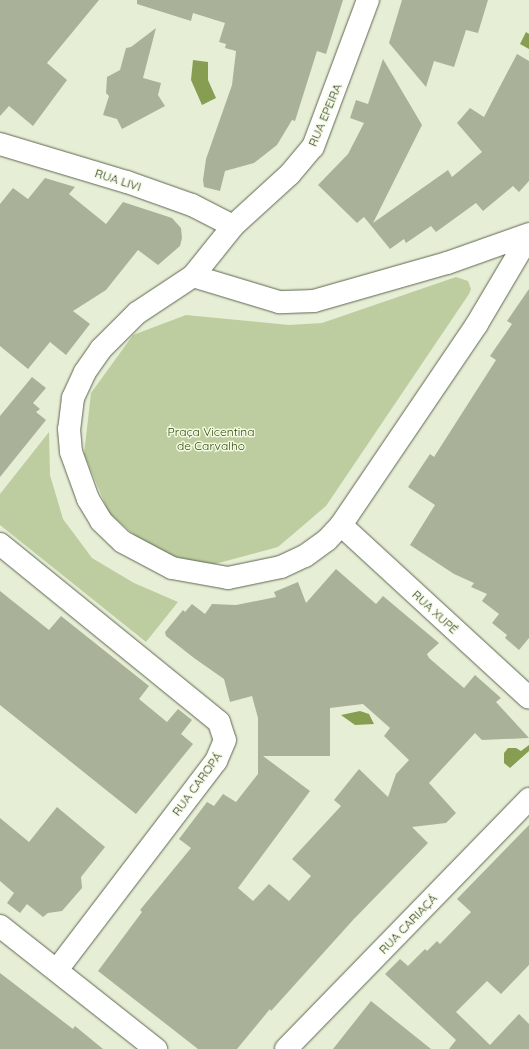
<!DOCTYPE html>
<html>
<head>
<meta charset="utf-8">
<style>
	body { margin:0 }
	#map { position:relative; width:529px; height:1049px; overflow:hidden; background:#e6efd6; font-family:Quicksand,sans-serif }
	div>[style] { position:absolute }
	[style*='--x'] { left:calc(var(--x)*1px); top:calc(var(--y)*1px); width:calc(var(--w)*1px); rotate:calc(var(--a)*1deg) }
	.green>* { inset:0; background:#bdcd9f }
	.water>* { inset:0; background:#879d52 }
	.building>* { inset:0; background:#a9b199 }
	.roads { filter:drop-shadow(0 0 1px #5f6650) drop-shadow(0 0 1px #5f6650) }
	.minor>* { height:22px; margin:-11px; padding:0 11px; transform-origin:11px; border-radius:11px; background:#fff }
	span { translate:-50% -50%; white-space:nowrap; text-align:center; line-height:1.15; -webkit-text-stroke:3px #f3fce3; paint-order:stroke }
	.street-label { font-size:12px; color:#363a30 }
	.park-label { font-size:12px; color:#38470e }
</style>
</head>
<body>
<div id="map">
	<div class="green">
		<div style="clip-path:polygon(456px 277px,468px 281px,471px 289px,469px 294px,326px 506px,278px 547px,211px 565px,154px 552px,109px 513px,84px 454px,91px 393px,133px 335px,186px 315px,289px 325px,322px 323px)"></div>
		<div style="clip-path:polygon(49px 432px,50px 475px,63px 519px,92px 558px,134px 583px,178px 602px,146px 642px,0 525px,0 494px)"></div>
	</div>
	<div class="water">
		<div style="clip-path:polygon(526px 32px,529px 34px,529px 49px,520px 44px)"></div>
		<div style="clip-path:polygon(193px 60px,208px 62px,208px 80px,216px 98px,202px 105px,191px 80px)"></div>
		<div style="clip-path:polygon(360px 711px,369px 714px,374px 724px,355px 725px,341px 715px)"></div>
		<div style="clip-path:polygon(529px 745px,529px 751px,510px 768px,504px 763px,504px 753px,508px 748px,516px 748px,521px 751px)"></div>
	</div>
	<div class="building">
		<div style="clip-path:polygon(0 0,99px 0,47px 63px,67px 80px,33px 126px,9px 106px,0 116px)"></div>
		<div style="clip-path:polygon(137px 0,343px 0,326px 54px,317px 51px,295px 121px,292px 120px,277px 145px,254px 163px,225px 171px,220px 191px,204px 187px,203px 180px,206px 159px,232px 85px,236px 51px,225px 48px,226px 44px,219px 42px,225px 23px,193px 13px,191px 21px,137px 4px)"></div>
		<div style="clip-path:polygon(402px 0,488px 0,478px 33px,466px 30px,454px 67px,434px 61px,426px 87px,389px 43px)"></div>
		<div style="clip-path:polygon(156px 28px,143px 78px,161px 83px,158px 95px,165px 106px,122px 129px,117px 119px,103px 115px,109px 96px,106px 93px,107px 77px,120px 70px,126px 48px,131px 47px)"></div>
		<div style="clip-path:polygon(517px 54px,529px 61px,529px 181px,519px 192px,513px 186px,483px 211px,476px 203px,436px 232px,431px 226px,406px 243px,404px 239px,390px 249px,364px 217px,357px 223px,318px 185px,348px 154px,364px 123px,350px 118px,356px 100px,368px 104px,383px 59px,422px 125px,373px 223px,448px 170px,452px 177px,482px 152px,457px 123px,470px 108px,484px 117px)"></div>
		<div style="clip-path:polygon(45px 178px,75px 187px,69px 194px,106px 224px,123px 202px,172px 218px,181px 228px,182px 238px,180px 246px,158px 265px,138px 250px,106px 290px,73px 311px,90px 324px,66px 355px,50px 342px,28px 369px,0 346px,0 204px,13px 188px,28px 199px)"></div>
		<div style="clip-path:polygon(529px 289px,529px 638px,519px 650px,505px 638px,507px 635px,492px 623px,499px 614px,482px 601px,487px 594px,471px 587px,474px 583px,454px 574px,410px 545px,435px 505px,408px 487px,430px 454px,434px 457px,496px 360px,490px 356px,512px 324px,507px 321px)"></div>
		<div style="clip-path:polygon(32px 377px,46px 388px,33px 403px,40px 409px,36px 412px,46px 420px,0 477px,0 416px)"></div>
		<div style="clip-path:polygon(evenodd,336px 569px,376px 604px,383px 596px,439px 643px,427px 654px,429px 658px,464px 688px,475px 675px,501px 698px,496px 702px,529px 738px,482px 740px,475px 733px,429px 783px,456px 813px,446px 823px,412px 827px,428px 843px,353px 920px,271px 1011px,270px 1009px,237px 1049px,198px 1049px,98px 971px,142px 912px,140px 910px,191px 848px,179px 839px,207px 802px,214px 806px,223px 794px,236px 802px,258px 774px,258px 718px,252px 696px,230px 702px,224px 679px,194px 658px,166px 636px,165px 632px,183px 610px,185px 612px,192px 604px,205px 614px,212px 604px,236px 605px,276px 597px,274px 592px,298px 582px,306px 603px,336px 569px,363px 704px,390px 728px,384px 736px,409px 760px,396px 774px,388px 797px,359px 769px,334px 800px,341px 806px,292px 859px,311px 876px,289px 901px,269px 884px,253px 901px,238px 888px,310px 791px,263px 756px,330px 756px,330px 708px,363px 704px)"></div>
		<div style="clip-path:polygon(0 591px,49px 630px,61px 616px,149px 686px,139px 699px,167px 722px,178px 709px,192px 720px,181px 734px,193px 744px,136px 814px,0 705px)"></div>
		<div style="clip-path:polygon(57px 807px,105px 847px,81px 877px,82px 888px,62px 911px,48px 913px,43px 917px,27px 904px,20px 913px,7px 903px,14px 893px,0 881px,0 818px,29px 842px)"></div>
		<div style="clip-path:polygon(529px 825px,529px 965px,501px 994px,487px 981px,456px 1012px,490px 1045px,519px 1014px,529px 1024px,529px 1049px,449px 1049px,456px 1040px,385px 974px,400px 959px,408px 966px,425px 949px,427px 951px,437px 941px,440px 944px,471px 912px,457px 899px)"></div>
		<div style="clip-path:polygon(0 973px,73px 1029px,75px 1026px,103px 1049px,0 1049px)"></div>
		<div style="clip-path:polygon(371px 1001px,431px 1049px,333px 1049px)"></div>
	</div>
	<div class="roads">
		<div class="minor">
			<div style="--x:0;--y:144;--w:133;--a:16.7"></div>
			<div style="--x:127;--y:182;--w:69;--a:19.5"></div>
			<div style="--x:192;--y:205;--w:46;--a:27.1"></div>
			<div style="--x:529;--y:234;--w:87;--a:160.5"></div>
			<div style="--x:447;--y:263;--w:138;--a:164.1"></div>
			<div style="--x:314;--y:301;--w:35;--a:178"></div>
			<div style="--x:279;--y:302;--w:90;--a:-163.2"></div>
			<div style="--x:193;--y:276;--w:67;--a:146.5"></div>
			<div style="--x:137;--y:313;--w:51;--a:135"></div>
			<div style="--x:101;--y:349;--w:28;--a:125"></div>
			<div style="--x:85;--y:372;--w:29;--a:115"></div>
			<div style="--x:73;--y:398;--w:31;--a:97"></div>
			<div style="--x:69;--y:429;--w:23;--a:85"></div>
			<div style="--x:71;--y:452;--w:50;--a:70.1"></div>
			<div style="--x:88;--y:499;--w:26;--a:59"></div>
			<div style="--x:101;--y:521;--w:30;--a:44"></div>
			<div style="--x:123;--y:542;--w:55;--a:28"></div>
			<div style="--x:172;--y:568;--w:57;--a:10.1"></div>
			<div style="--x:228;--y:578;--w:54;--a:-11.7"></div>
			<div style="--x:281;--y:567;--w:26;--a:-25"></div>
			<div style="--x:305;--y:556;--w:27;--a:-36"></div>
			<div style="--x:327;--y:540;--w:21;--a:-47"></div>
			<div style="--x:341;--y:525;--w:243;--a:-55.9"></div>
			<div style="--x:477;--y:324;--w:102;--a:-59.4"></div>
			<div style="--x:193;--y:276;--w:64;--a:-51.3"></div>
			<div style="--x:233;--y:226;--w:77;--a:-42.4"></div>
			<div style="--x:290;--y:174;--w:35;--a:-50"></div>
			<div style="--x:313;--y:147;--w:157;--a:-69.5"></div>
			<div style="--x:341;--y:525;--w:255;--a:42.6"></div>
			<div style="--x:0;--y:544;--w:282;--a:39.1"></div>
			<div style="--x:219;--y:722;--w:19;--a:72"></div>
			<div style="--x:225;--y:740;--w:23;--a:113"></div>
			<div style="--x:216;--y:761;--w:263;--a:127.3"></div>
			<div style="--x:0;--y:926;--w:199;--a:38.3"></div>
			<div style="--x:286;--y:1049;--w:349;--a:-45.8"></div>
		</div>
	</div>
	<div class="street-label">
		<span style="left:325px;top:115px;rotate:-67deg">RUA EPEIRA</span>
		<span style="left:118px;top:180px;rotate:18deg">RUA LIVI</span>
		<span style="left:435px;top:612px;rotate:43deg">RUA XUPÉ</span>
		<span style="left:197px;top:784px;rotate:-54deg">RUA CAROPÁ</span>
		<span style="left:408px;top:924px;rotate:-46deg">RUA CARIAÇÁ</span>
	</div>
	<div class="park-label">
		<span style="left:211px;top:439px">Praça Vicentina<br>de Carvalho</span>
	</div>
</div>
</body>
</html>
